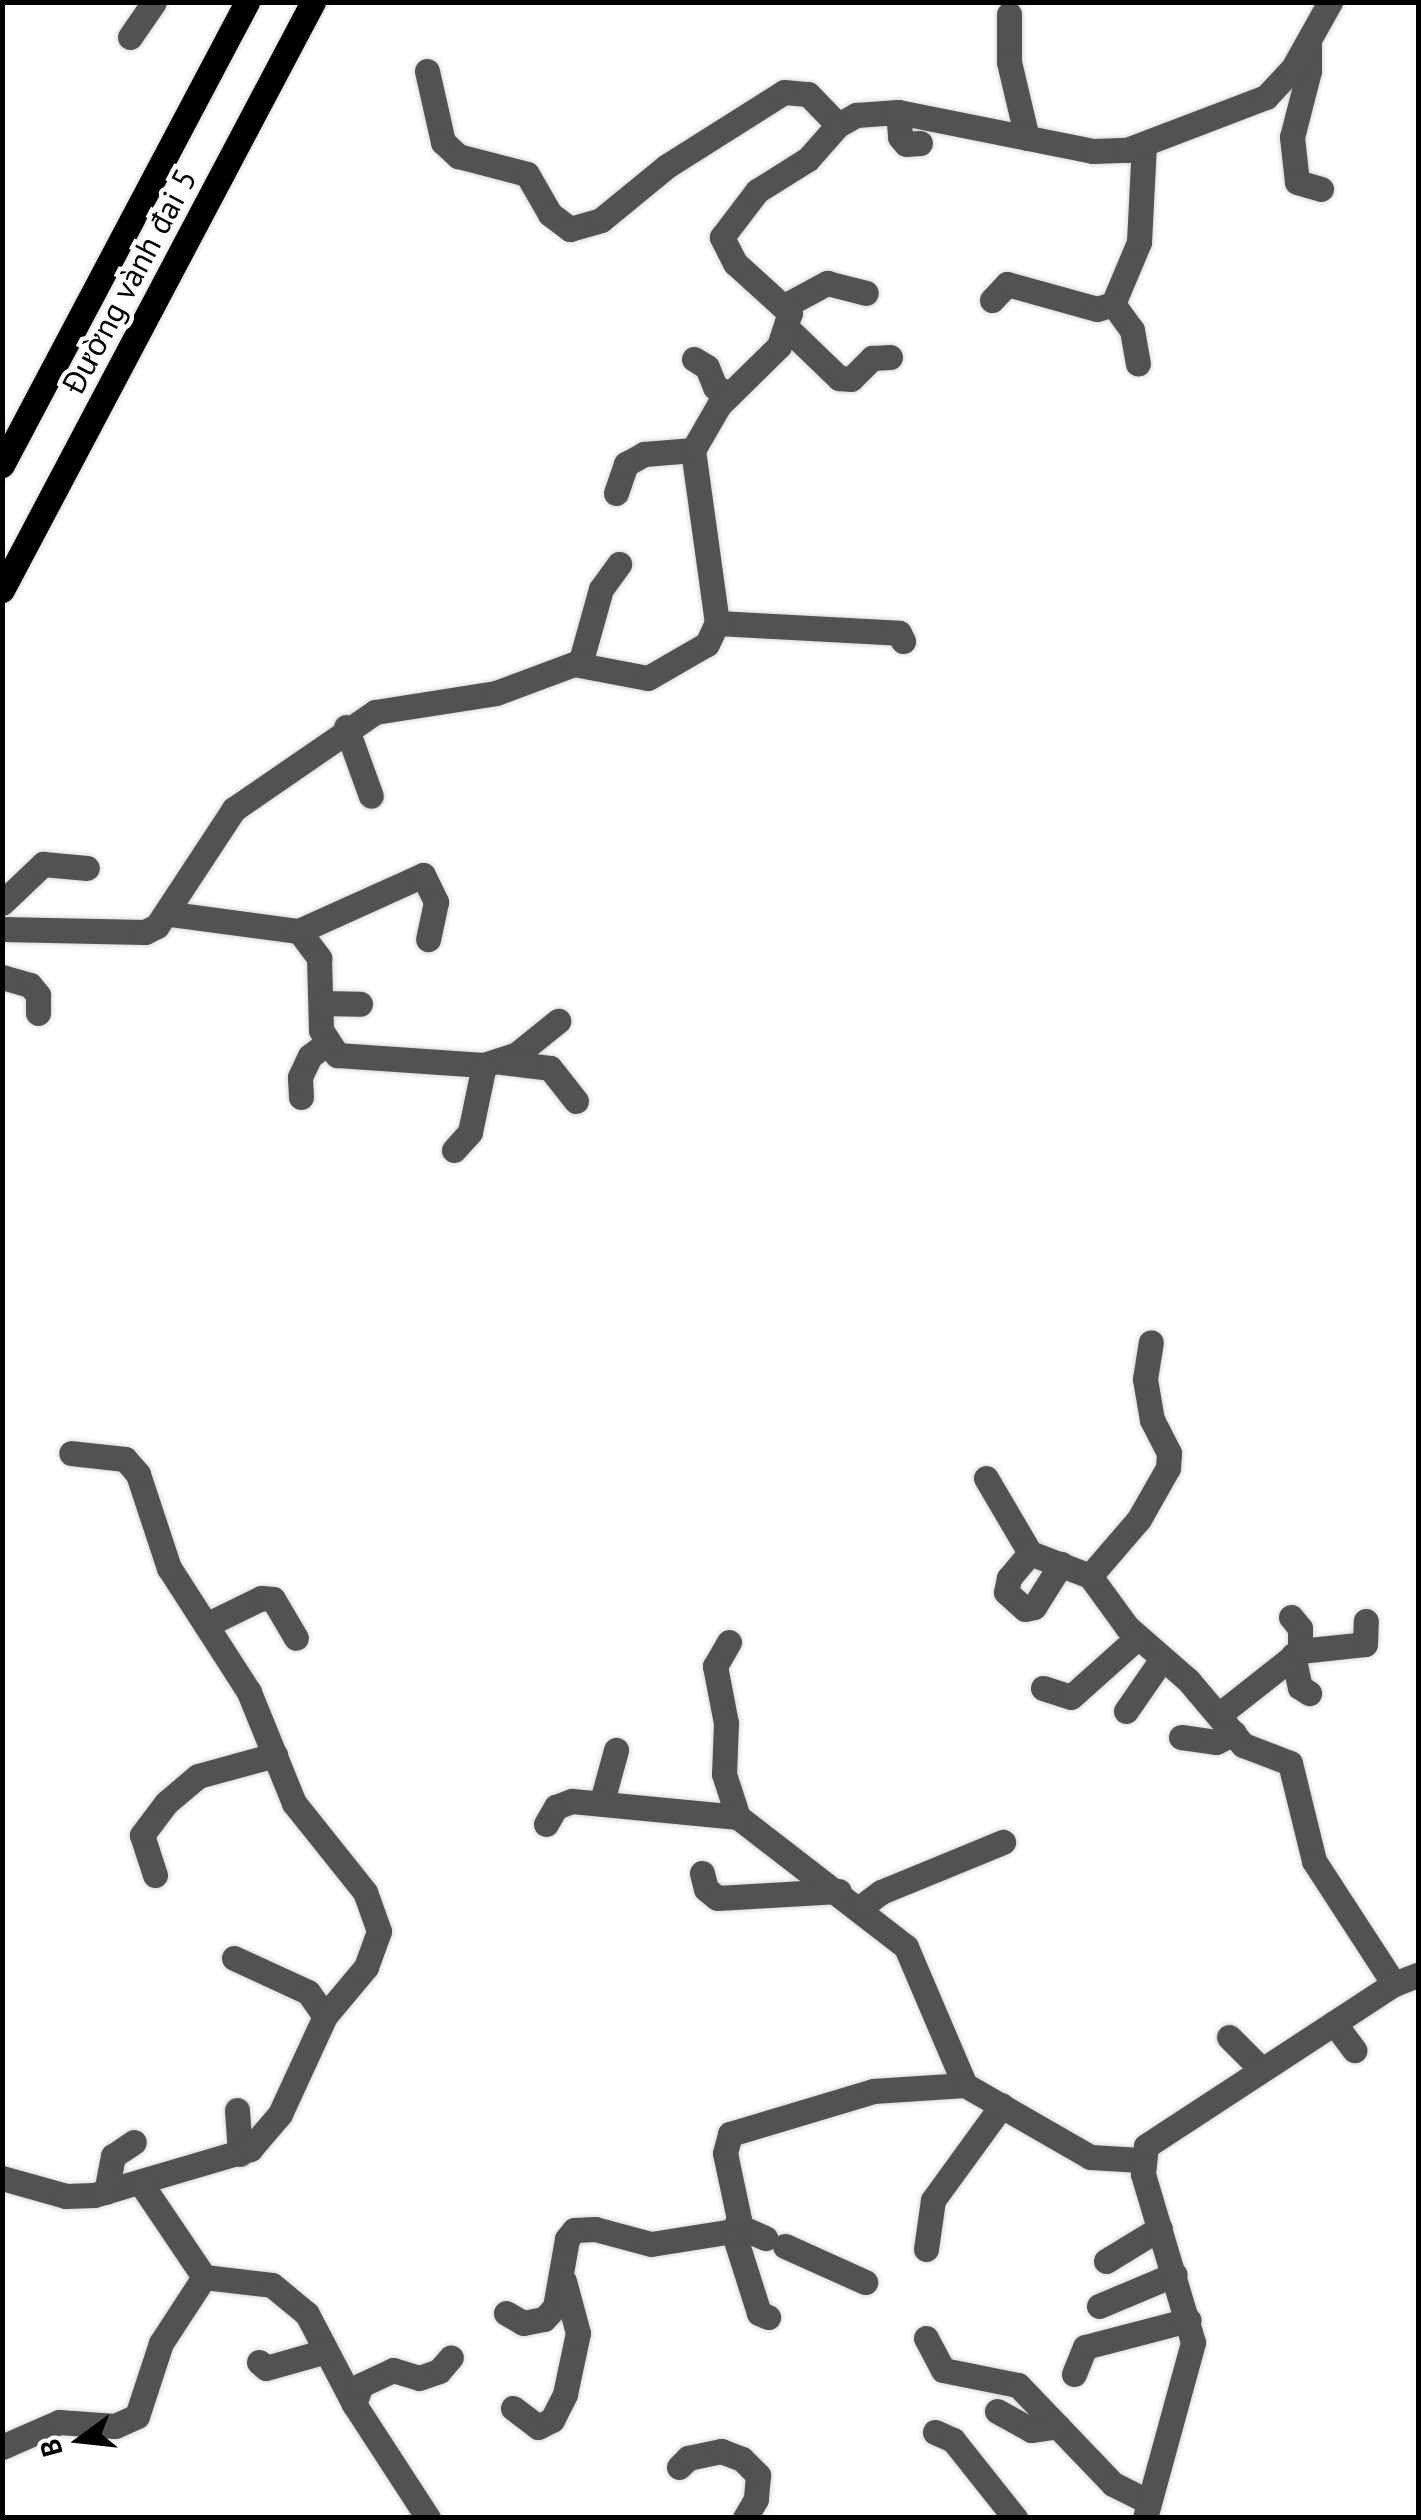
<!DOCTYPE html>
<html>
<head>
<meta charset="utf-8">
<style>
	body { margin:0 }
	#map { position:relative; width:1421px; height:2520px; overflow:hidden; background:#fff; font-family:"PT Sans",sans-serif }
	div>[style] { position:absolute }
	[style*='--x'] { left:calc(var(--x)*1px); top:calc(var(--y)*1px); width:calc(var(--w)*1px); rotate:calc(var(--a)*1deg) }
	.roads { filter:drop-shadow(0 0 2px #dbdbdb) drop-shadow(0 0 2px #dbdbdb) }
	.minor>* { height:25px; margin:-12.5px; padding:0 12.5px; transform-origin:12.5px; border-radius:12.5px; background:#525252 }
	.major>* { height:25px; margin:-12.5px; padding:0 12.5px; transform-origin:12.5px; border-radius:12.5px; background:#000 }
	span { translate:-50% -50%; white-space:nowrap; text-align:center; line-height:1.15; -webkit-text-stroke:9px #fff; paint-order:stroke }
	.street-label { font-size:32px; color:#000 }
	.frame { position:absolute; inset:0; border:5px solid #000; pointer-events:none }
	.north { position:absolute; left:30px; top:2390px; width:100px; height:100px; -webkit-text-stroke:8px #fff; paint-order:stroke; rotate:255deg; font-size:28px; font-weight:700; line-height:40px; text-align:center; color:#000 }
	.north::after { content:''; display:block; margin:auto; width:35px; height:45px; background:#000; clip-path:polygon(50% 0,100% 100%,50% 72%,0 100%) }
</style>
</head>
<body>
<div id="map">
	<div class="roads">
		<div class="minor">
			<div style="--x:1009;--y:14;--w:48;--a:90"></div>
			<div style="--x:1009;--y:62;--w:78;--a:76.7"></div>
			<div style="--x:130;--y:37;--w:42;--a:-55.6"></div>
			<div style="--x:1309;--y:46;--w:25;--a:90"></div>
			<div style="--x:1309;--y:71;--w:68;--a:104.4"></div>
			<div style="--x:1292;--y:137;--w:45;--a:83.7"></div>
			<div style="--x:1297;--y:182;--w:25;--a:16"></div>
			<div style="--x:427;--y:71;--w:73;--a:77.3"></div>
			<div style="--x:443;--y:142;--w:21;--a:43"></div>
			<div style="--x:458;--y:156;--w:71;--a:14.6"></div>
			<div style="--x:527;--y:174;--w:46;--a:60.1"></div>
			<div style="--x:550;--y:214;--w:25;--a:37"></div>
			<div style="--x:570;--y:229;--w:32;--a:-16"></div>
			<div style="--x:601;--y:220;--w:85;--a:-39.3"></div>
			<div style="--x:667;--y:166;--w:138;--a:-32.3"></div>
			<div style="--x:784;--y:92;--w:24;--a:5"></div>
			<div style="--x:808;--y:94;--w:43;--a:45.9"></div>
			<div style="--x:898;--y:112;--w:25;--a:85"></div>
			<div style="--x:900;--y:137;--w:9;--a:49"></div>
			<div style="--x:906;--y:144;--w:14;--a:-4"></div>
			<div style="--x:992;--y:300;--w:22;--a:-47"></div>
			<div style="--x:1007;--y:284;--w:93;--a:15.5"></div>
			<div style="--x:1097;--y:309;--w:17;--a:-17"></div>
			<div style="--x:1113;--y:304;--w:67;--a:-67.2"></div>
			<div style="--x:1139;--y:242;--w:98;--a:-87.1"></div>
			<div style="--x:1113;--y:304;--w:32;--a:54"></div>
			<div style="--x:1132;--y:330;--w:34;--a:80"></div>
			<div style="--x:786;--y:305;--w:47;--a:-28.2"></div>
			<div style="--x:827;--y:283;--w:40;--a:14.4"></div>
			<div style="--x:788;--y:329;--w:71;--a:43.9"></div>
			<div style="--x:839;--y:378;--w:12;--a:5"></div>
			<div style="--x:851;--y:379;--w:30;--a:-45"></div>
			<div style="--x:872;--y:358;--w:18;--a:-3"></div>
			<div style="--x:694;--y:359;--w:15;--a:32"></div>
			<div style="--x:707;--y:367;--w:22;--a:68"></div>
			<div style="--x:715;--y:387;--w:16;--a:27"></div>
			<div style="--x:616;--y:493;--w:31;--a:-71"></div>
			<div style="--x:626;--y:464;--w:21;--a:-29"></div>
			<div style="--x:644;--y:454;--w:49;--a:-4.7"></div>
			<div style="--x:717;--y:623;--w:182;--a:3.1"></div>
			<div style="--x:899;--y:633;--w:9;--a:63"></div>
			<div style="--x:580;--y:664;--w:78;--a:-74.4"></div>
			<div style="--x:601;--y:589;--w:31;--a:-54"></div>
			<div style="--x:346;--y:727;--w:73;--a:70.1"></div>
			<div style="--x:2;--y:903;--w:57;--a:-43.6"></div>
			<div style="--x:43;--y:864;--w:44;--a:5.2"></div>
			<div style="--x:171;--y:914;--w:129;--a:7.6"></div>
			<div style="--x:299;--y:931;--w:34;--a:53"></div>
			<div style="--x:319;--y:958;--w:72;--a:88.4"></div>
			<div style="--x:321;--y:1030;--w:30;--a:57"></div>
			<div style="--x:337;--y:1055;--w:147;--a:3.9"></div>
			<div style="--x:484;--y:1065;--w:35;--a:-18"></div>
			<div style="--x:517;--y:1054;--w:53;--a:-38.8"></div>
			<div style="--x:2;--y:929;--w:143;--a:1.2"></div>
			<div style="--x:145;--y:932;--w:13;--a:-27"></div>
			<div style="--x:157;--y:926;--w:140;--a:-56.7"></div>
			<div style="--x:234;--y:809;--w:171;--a:-34.5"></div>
			<div style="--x:375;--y:712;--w:122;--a:-8.9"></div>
			<div style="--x:496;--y:693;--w:83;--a:-20.4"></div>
			<div style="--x:574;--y:664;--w:75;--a:10.7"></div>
			<div style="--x:648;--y:678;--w:68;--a:-30"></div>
			<div style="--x:707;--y:644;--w:23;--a:-65"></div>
			<div style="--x:717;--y:623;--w:175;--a:-97.9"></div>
			<div style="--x:693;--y:450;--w:52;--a:-60"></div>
			<div style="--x:719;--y:405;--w:84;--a:-44.5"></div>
			<div style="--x:779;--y:346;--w:35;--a:-72"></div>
			<div style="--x:790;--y:313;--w:74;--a:-137.7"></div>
			<div style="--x:735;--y:263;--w:29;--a:-117"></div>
			<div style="--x:722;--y:237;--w:58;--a:-52.7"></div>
			<div style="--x:757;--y:191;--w:60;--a:-32.1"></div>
			<div style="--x:808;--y:159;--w:45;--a:-48.6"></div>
			<div style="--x:838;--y:125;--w:21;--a:-29"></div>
			<div style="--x:856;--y:115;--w:42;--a:-4.1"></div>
			<div style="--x:898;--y:112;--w:199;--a:11.3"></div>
			<div style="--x:1093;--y:151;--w:34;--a:-2"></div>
			<div style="--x:1127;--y:150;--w:149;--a:-20.9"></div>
			<div style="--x:1266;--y:97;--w:40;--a:-47"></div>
			<div style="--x:1293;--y:68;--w:76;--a:-60.7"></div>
			<div style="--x:299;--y:931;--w:136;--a:-24.3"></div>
			<div style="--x:423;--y:875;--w:30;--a:64"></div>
			<div style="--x:436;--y:902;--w:38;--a:102"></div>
			<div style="--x:2;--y:977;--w:29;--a:16"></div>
			<div style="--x:30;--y:985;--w:13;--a:51"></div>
			<div style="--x:38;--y:995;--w:18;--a:90"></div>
			<div style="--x:321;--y:1003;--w:39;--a:1"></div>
			<div style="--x:502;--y:1062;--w:48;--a:7.1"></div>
			<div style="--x:550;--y:1068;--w:42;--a:51.8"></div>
			<div style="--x:301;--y:1097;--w:20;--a:-93"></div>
			<div style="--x:300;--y:1077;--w:23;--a:-65"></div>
			<div style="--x:310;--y:1056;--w:20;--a:-37"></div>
			<div style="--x:454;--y:1150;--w:24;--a:-48"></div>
			<div style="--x:470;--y:1132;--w:68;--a:-78.2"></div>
			<div style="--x:986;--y:1478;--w:87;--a:59.6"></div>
			<div style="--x:1030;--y:1553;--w:64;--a:21"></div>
			<div style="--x:1090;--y:1576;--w:63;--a:54"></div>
			<div style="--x:1127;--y:1627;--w:81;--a:41"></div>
			<div style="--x:1188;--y:1680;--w:85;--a:49.8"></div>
			<div style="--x:1243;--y:1745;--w:50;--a:21"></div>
			<div style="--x:1290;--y:1763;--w:101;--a:76.2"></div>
			<div style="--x:1314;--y:1861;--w:147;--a:57"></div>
			<div style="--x:1030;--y:1553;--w:33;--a:130"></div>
			<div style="--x:1009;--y:1578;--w:14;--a:102"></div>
			<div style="--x:1006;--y:1592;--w:25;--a:42"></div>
			<div style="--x:1025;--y:1609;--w:9;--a:-13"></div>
			<div style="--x:1034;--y:1607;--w:51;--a:-57.9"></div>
			<div style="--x:1090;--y:1576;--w:75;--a:-49.3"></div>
			<div style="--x:1139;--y:1519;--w:59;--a:-60.4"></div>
			<div style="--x:1168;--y:1468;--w:15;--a:-86"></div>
			<div style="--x:1169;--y:1453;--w:37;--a:-117"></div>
			<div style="--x:1152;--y:1420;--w:42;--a:-99.7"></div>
			<div style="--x:1145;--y:1379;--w:37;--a:-81"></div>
			<div style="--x:1291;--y:1617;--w:14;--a:51"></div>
			<div style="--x:1300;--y:1628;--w:23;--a:90"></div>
			<div style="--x:206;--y:1625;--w:61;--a:-26.1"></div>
			<div style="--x:261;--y:1598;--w:12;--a:5"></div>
			<div style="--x:273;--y:1599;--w:45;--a:59.5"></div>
			<div style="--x:729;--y:1642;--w:28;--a:120"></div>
			<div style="--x:715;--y:1666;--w:58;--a:79.1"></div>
			<div style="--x:726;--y:1723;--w:51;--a:92.2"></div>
			<div style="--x:724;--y:1774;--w:45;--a:72"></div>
			<div style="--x:738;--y:1817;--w:212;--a:37.7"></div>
			<div style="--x:906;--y:1947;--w:150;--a:66.9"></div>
			<div style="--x:1293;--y:1655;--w:33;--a:78"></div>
			<div style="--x:1300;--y:1687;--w:11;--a:34"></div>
			<div style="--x:1043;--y:1688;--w:29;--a:18"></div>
			<div style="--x:1071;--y:1697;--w:90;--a:-41.8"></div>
			<div style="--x:1126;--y:1711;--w:63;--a:-55.3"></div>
			<div style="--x:1220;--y:1714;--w:102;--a:-38.2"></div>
			<div style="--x:1300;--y:1651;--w:65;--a:-6.1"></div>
			<div style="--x:1365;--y:1644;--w:23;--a:-88"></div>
			<div style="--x:1181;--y:1737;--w:35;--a:8"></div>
			<div style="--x:1216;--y:1742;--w:20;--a:-27"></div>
			<div style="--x:602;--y:1801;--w:53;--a:-74.6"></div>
			<div style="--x:546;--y:1824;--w:20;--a:-60"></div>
			<div style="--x:556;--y:1807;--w:17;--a:-21"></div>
			<div style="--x:572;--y:1801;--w:167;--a:5.5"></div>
			<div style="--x:702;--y:1873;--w:16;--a:76"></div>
			<div style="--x:706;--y:1889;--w:14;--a:39"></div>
			<div style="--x:717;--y:1898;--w:122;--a:-3.3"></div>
			<div style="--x:155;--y:1875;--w:42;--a:-108"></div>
			<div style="--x:142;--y:1835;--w:40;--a:-53"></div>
			<div style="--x:166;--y:1803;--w:42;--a:-40.2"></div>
			<div style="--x:198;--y:1776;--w:80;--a:-15.3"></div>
			<div style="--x:861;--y:1907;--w:25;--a:-37"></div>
			<div style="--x:881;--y:1892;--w:132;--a:-22.3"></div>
			<div style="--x:234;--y:1958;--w:81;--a:24.7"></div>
			<div style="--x:308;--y:1992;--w:29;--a:55"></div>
			<div style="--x:1334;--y:2023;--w:34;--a:53"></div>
			<div style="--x:1229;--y:2037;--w:44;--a:45"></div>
			<div style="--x:237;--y:2110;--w:44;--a:86.1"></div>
			<div style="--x:2;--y:2178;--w:66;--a:15.7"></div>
			<div style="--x:66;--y:2196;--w:28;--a:-2"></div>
			<div style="--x:94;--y:2195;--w:163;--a:-16.4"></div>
			<div style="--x:250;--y:2149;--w:46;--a:-49.4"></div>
			<div style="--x:280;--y:2114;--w:108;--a:-65.3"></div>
			<div style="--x:325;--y:2016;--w:64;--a:-50.1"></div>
			<div style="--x:366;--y:1967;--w:38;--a:-70"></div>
			<div style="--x:379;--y:1931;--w:41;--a:-109.7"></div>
			<div style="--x:365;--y:1892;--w:114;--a:-128.6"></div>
			<div style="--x:294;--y:1803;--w:120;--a:-112.1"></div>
			<div style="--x:249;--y:1692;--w:148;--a:-122.8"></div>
			<div style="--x:169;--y:1568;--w:99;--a:-108.3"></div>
			<div style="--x:138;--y:1474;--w:20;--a:-131"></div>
			<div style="--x:125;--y:1459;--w:54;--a:-173.7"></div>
			<div style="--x:142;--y:2185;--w:111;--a:56"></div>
			<div style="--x:204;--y:2277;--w:68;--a:6.7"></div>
			<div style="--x:272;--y:2285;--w:45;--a:39.6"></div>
			<div style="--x:307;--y:2314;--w:102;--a:62.4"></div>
			<div style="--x:354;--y:2404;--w:136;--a:57"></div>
			<div style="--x:106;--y:2192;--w:37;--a:-79"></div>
			<div style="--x:113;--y:2156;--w:25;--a:-34"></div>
			<div style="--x:738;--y:2226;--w:30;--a:24"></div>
			<div style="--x:733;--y:2231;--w:86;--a:72.4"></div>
			<div style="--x:759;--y:2313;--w:10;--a:24"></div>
			<div style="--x:785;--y:2246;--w:88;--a:24.2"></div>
			<div style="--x:926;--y:2249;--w:49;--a:-81.9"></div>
			<div style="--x:933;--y:2200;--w:117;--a:-54"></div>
			<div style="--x:1106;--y:2261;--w:63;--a:-31.4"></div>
			<div style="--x:1099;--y:2306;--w:82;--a:-22.8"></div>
			<div style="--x:506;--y:2313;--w:20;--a:30"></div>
			<div style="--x:523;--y:2323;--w:21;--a:-11"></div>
			<div style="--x:544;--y:2319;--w:16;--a:-47"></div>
			<div style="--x:555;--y:2307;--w:69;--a:-80"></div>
			<div style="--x:567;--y:2239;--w:11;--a:-52"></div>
			<div style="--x:574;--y:2230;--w:21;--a:-3"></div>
			<div style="--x:595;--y:2229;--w:58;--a:15"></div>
			<div style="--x:651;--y:2244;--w:83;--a:-9"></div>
			<div style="--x:733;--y:2231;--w:13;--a:-63"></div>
			<div style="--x:739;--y:2219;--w:67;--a:-102"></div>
			<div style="--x:725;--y:2153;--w:20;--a:-75"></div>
			<div style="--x:730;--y:2134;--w:149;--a:-16.7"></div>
			<div style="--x:873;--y:2091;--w:92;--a:-3.7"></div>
			<div style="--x:965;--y:2085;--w:144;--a:29.9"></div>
			<div style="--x:1090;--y:2157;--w:51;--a:3.4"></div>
			<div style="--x:926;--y:2338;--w:36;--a:62"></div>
			<div style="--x:943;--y:2370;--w:76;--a:11.3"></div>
			<div style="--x:1018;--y:2385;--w:137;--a:46.2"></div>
			<div style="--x:1113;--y:2484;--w:40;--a:26.6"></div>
			<div style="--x:259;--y:2362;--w:9;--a:41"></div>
			<div style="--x:266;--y:2368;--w:62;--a:-15.8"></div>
			<div style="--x:1074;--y:2374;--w:29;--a:-68"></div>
			<div style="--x:1085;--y:2347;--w:107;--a:-14.6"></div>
			<div style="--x:354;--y:2404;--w:20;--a:-70"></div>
			<div style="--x:361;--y:2385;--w:35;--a:-25"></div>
			<div style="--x:393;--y:2370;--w:27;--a:17"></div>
			<div style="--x:419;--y:2378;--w:21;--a:-19"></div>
			<div style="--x:439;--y:2371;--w:18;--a:-49"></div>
			<div style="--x:513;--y:2408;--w:31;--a:37"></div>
			<div style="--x:538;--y:2427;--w:16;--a:-27"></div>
			<div style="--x:552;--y:2420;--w:29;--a:-63"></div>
			<div style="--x:565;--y:2394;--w:62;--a:-78"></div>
			<div style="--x:578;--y:2333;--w:54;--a:-105.1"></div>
			<div style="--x:997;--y:2411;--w:39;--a:29"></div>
			<div style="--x:1031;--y:2430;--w:27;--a:-8"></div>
			<div style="--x:935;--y:2432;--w:20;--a:24"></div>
			<div style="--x:953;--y:2440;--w:100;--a:51.5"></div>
			<div style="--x:2;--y:2447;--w:62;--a:-23.7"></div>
			<div style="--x:59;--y:2422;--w:56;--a:4.1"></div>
			<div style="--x:115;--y:2426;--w:24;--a:-24"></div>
			<div style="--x:137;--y:2416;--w:77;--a:-71.8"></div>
			<div style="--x:161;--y:2343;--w:79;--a:-56.9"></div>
			<div style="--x:679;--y:2467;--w:13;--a:-45"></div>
			<div style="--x:688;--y:2458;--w:34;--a:-12"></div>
			<div style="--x:721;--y:2451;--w:22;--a:21"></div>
			<div style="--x:742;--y:2459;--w:23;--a:45"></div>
			<div style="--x:758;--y:2475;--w:24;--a:95"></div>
			<div style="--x:756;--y:2499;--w:22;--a:120"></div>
			<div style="--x:1145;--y:2518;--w:182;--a:-74.7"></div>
			<div style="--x:1193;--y:2342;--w:175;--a:-106.6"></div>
			<div style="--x:1143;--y:2174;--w:28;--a:-84"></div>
			<div style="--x:1146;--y:2146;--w:296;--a:-33.2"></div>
			<div style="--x:1394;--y:1984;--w:26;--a:-21"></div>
		</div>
		<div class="major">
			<div style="--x:2;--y:465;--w:524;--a:-62.11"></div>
			<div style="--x:2;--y:590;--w:665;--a:-62.13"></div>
		</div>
	</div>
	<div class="street-label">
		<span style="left:129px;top:281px;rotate:-62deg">Đường vành đai 5</span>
	</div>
	<div class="frame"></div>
	<div class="north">B</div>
</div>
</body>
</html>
